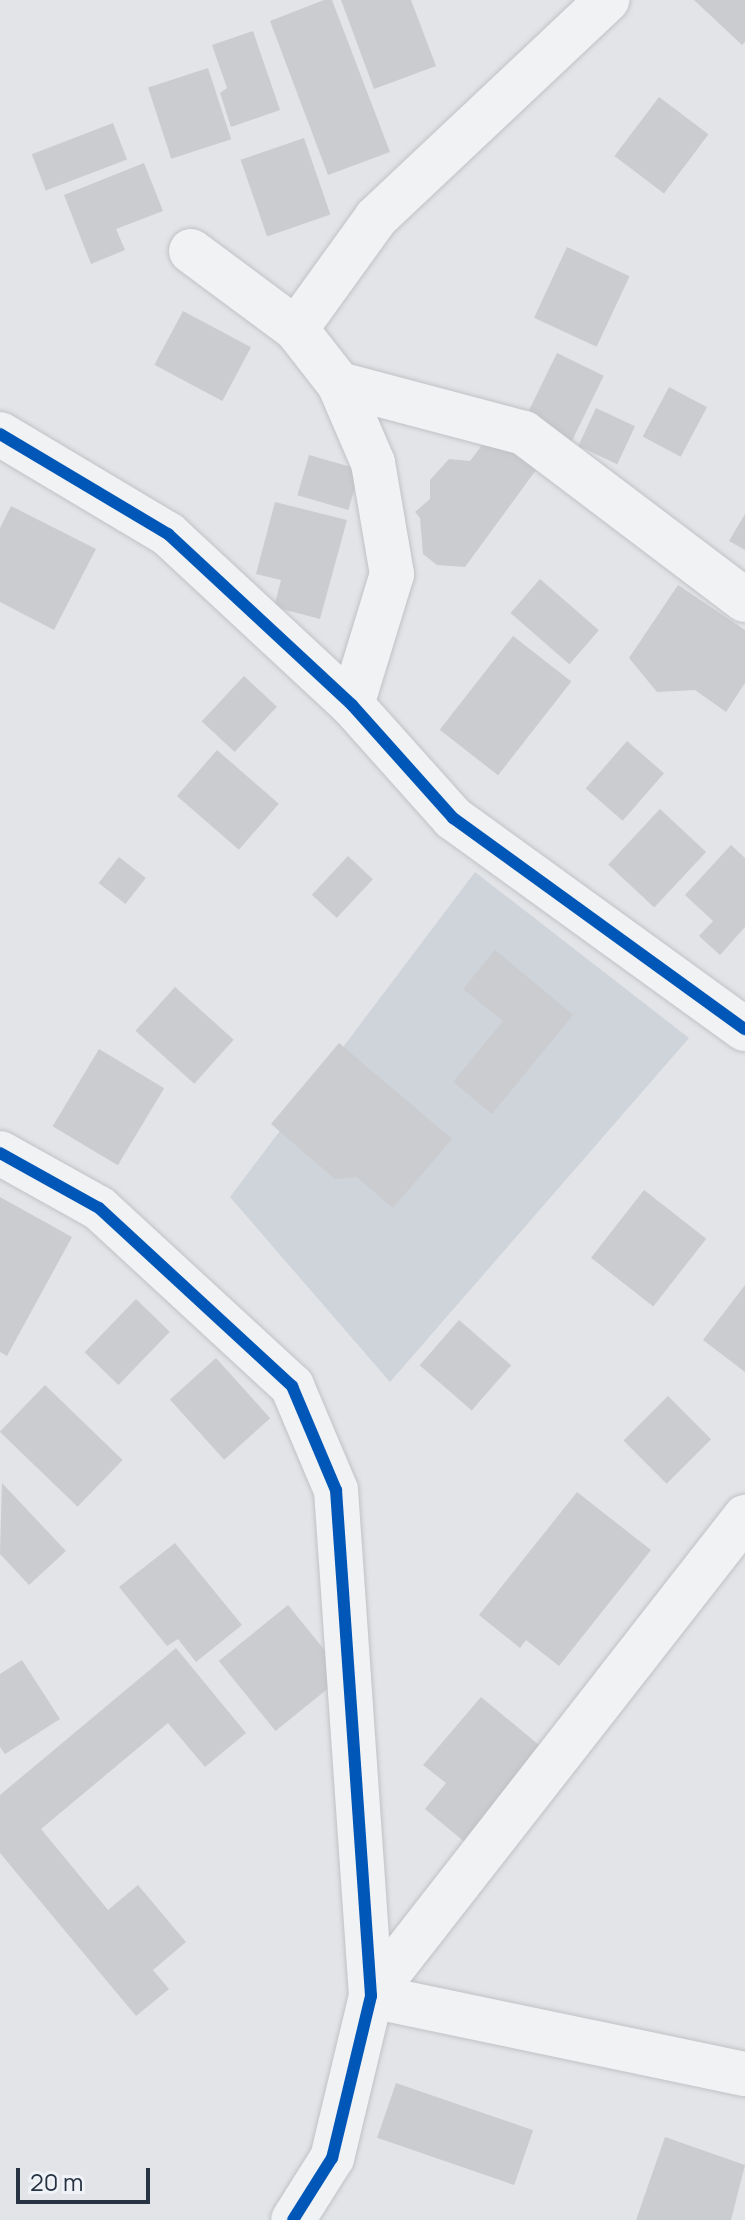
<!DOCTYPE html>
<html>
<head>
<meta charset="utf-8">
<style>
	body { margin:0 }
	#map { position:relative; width:745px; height:2220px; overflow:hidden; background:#e2e4e7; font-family:Manrope,sans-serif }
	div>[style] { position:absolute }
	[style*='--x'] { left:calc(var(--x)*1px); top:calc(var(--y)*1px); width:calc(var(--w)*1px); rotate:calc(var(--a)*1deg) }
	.built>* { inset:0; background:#cfd4db }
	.building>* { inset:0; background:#cacccf; transform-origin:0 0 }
	.roads { filter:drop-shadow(0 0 2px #c0c2c5) drop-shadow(0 0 2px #c0c2c5) }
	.street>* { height:44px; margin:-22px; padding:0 22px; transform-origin:22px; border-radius:22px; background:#f1f2f4 }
	.cycleway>* { height:12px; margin:-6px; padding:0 6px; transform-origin:6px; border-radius:6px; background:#0057b8 }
	span { translate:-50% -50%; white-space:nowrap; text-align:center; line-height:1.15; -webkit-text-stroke:6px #eff3f7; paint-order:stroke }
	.scale { position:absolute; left:16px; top:2168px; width:134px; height:36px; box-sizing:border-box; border:4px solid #273242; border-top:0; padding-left:10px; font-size:24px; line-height:28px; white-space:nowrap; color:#273242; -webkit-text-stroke:6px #eff3f7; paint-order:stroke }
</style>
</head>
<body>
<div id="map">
	<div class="built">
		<div style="clip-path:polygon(475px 872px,689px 1038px,390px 1382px,230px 1197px)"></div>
	</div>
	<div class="building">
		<div style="clip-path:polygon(324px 0,332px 0,390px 152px,328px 175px,270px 21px)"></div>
		<div style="clip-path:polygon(341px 0,411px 0,436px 66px,374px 89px)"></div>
		<div style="clip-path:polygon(694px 0,745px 0,745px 42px,742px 45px)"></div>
		<div style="clip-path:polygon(253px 31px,280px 110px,231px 127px,220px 93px,227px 88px,212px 45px)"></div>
		<div style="left:208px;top:68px;width:75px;height:63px;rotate:72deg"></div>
		<div style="left:659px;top:97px;width:62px;height:74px;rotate:37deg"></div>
		<div style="left:113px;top:123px;width:39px;height:87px;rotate:69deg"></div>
		<div style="left:304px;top:138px;width:81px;height:67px;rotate:71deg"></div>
		<div style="clip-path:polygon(144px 163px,163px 211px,116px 229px,125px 250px,91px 264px,64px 195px)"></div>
		<div style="left:567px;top:247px;width:69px;height:78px;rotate:25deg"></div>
		<div style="left:183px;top:311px;width:77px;height:61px;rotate:28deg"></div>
		<div style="left:557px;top:353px;width:52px;height:76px;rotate:26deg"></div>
		<div style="left:669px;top:387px;width:43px;height:56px;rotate:28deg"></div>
		<div style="left:596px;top:408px;width:43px;height:42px;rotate:25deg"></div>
		<div style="clip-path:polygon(489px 436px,536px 470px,465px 567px,437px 565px,423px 554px,420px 518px,415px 512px,430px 499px,430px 480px,449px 459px,470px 461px)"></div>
		<div style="left:309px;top:455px;width:53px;height:42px;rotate:16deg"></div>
		<div style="clip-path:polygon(275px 502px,347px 520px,320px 619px,274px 607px,281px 580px,256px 574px)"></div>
		<div style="clip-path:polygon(11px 506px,96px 549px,54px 630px,0 602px,0 528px)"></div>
		<div style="clip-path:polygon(745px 514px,745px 550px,729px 541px)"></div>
		<div style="left:540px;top:579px;width:78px;height:45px;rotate:41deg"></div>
		<div style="clip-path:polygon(678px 585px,745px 630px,745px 683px,726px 712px,695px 690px,657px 692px,629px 658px)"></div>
		<div style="left:513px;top:636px;width:74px;height:119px;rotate:38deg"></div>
		<div style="left:244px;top:676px;width:45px;height:62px;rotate:43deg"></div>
		<div style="left:627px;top:741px;width:49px;height:63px;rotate:41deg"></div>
		<div style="left:217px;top:750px;width:82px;height:61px;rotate:41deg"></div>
		<div style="left:660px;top:809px;width:63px;height:76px;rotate:43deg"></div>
		<div style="clip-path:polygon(731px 845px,745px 858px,745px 927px,720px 955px,699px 936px,713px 921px,685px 895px)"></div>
		<div style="left:348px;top:856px;width:34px;height:53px;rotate:43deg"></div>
		<div style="left:119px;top:857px;width:34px;height:33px;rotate:38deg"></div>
		<div style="clip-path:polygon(495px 950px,573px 1015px,492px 1114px,453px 1082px,503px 1021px,463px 989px)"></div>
		<div style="left:175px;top:987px;width:79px;height:59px;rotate:42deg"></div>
		<div style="clip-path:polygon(339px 1043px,452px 1139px,393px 1208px,357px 1177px,335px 1179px,271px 1124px)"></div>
		<div style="left:99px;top:1049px;width:76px;height:90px;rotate:31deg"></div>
		<div style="left:644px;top:1190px;width:79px;height:86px;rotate:38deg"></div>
		<div style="clip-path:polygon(0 1197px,72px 1237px,7px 1356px,0 1352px)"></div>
		<div style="clip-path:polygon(745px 1285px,745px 1372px,703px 1340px)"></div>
		<div style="left:136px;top:1299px;width:47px;height:74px;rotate:44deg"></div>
		<div style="left:459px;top:1320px;width:69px;height:60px;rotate:41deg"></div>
		<div style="left:216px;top:1358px;width:81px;height:62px;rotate:48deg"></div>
		<div style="left:45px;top:1385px;width:108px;height:65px;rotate:44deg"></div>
		<div style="left:668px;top:1396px;width:61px;height:63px;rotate:45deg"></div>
		<div style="clip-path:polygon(2px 1483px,66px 1551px,29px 1585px,0 1554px)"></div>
		<div style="clip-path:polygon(577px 1492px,651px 1550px,559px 1666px,526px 1640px,520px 1648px,479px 1615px)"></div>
		<div style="clip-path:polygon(175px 1543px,242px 1625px,196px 1662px,178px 1639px,167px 1646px,119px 1587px)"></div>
		<div style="left:288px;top:1605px;width:90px;height:89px;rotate:51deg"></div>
		<div style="clip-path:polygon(176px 1648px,246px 1733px,205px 1767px,168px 1723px,41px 1829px,108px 1910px,138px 1885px,186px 1942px,153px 1970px,169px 1989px,136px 2016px,0 1853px,0 1795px)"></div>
		<div style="clip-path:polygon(22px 1660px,60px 1719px,5px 1754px,0 1747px,0 1674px)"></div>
		<div style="clip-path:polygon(481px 1697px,551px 1755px,473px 1849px,425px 1809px,446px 1783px,423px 1765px)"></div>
		<div style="left:396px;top:2083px;width:145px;height:58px;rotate:19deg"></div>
		<div style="clip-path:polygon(665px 2137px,745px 2165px,731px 2220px,636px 2220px)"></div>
	</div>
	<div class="roads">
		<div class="street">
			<div style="--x:191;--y:251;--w:131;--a:36.6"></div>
			<div style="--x:296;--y:329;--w:70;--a:52"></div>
			<div style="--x:339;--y:384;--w:86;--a:66.7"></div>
			<div style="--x:373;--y:463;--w:113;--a:80.3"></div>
			<div style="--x:392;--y:574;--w:137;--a:107"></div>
			<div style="--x:296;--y:329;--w:137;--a:-54.2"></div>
			<div style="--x:376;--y:218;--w:318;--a:-43.3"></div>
			<div style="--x:339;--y:384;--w:191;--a:14.8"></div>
			<div style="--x:524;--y:433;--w:277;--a:37.1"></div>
			<div style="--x:0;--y:434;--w:196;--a:30.8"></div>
			<div style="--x:168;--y:534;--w:251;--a:42.9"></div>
			<div style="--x:352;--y:705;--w:152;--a:48.2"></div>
			<div style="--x:453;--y:818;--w:360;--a:35.9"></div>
			<div style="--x:0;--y:1153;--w:113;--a:29.1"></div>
			<div style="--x:99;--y:1208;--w:263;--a:42.7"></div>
			<div style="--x:292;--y:1386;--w:113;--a:67.1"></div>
			<div style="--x:336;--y:1490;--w:507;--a:86.04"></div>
			<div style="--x:371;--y:1996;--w:167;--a:103.5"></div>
			<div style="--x:332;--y:2158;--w:73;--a:122.2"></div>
			<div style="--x:371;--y:1996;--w:608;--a:-52.02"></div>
			<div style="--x:371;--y:1996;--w:382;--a:11.8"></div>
		</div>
	</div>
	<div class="cycleway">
		<div style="--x:0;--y:434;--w:196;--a:30.8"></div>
		<div style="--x:168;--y:534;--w:251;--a:42.9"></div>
		<div style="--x:352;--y:705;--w:152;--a:48.2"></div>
		<div style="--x:453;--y:818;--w:360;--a:35.9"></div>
		<div style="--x:0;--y:1153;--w:113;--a:29.1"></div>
		<div style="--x:99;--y:1208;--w:263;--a:42.7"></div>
		<div style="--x:292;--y:1386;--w:113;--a:67.1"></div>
		<div style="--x:336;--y:1490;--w:507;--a:86.04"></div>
		<div style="--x:371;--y:1996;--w:167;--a:103.5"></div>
		<div style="--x:332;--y:2158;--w:73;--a:122.2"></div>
	</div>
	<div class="scale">20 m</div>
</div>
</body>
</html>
